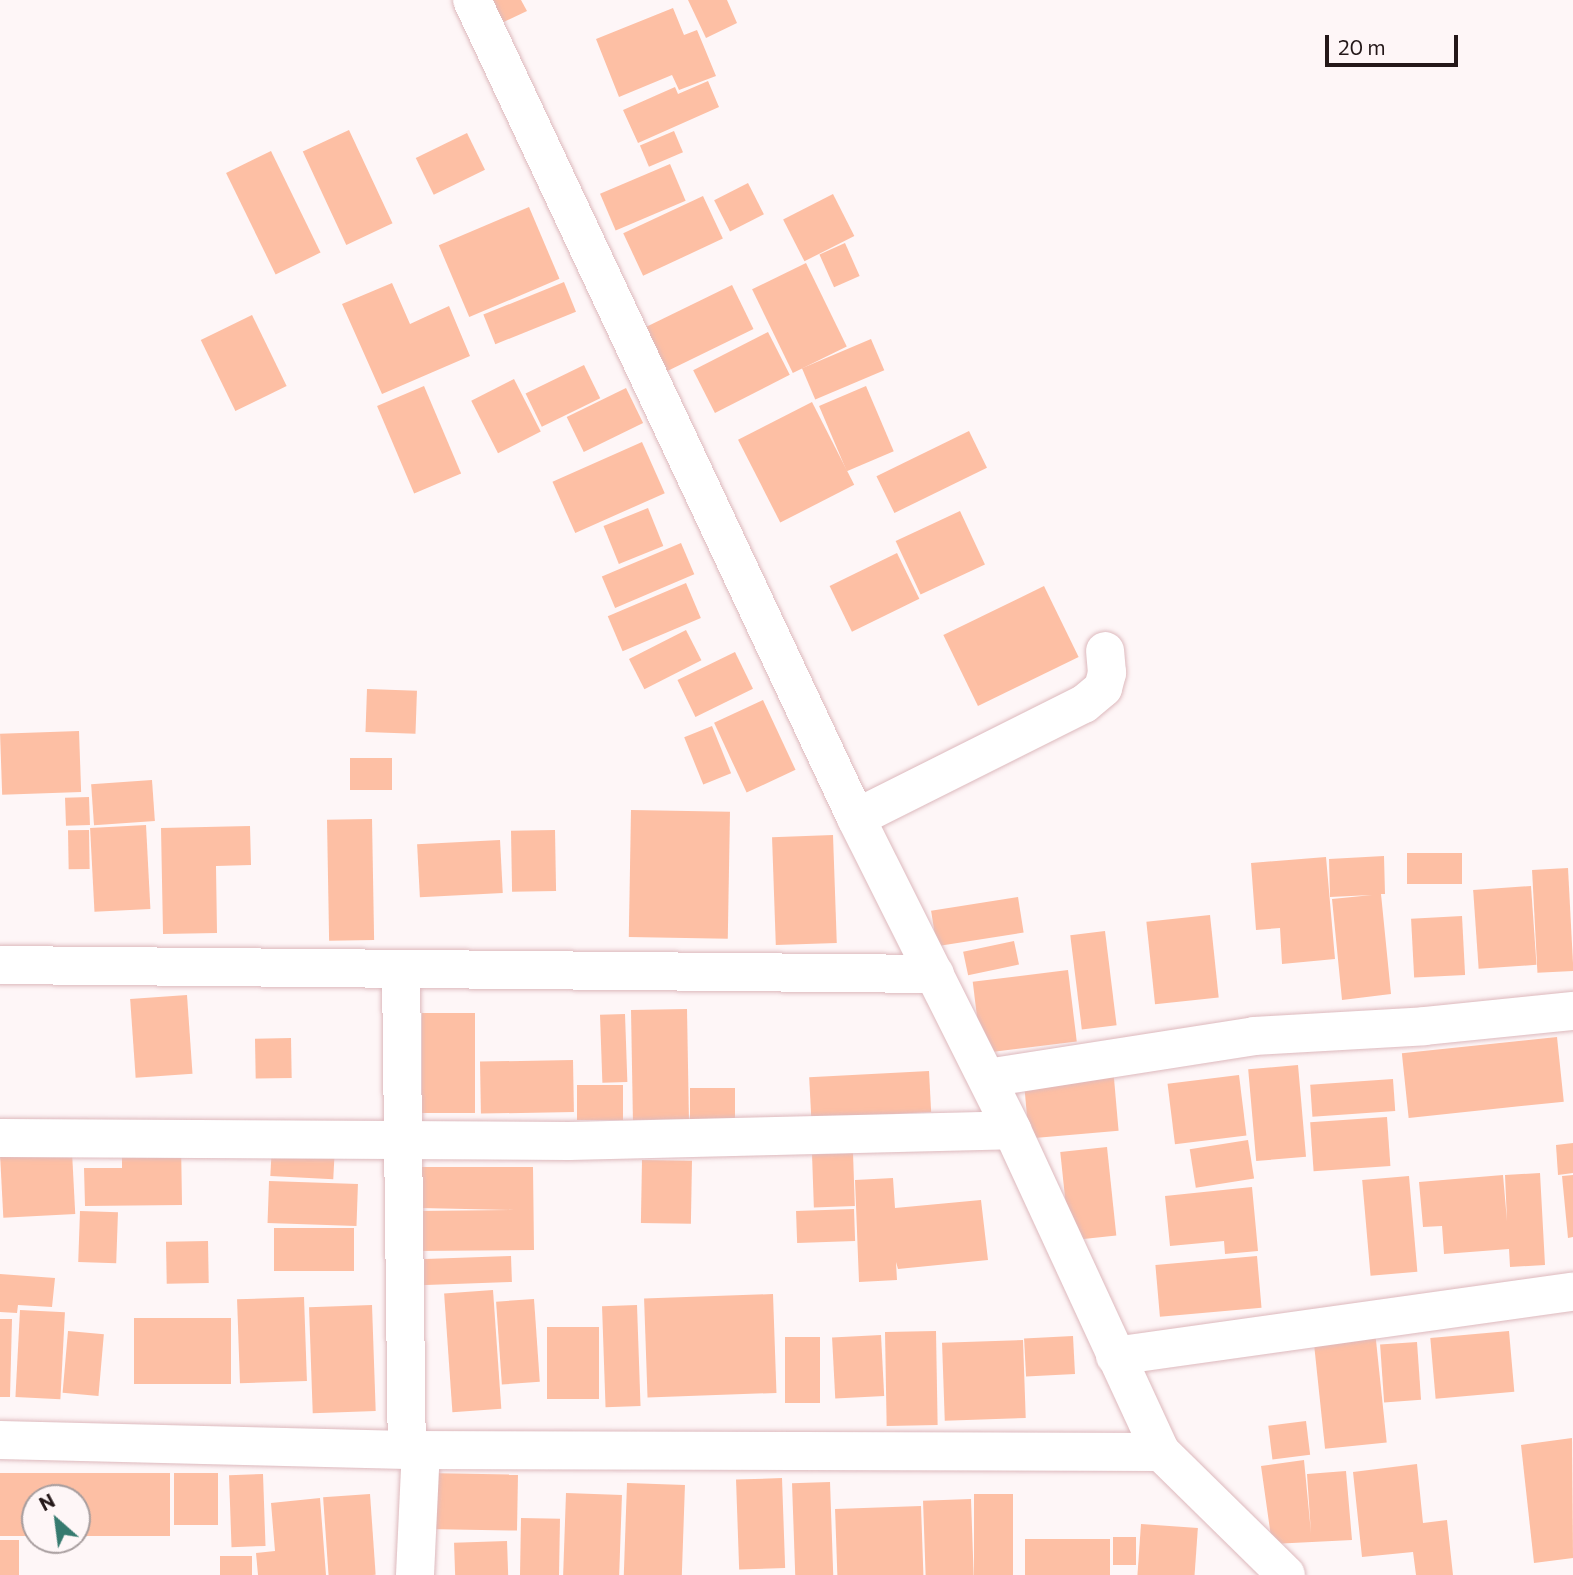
<!DOCTYPE html>
<html>
<head>
<meta charset="utf-8">
<style>
	body { margin:0 }
	#map { position:relative; width:1573px; height:1575px; overflow:hidden; background:#fef6f7; font-family:Commissioner,sans-serif }
	div>[style] { position:absolute }
	[style*='--x'] { left:calc(var(--x)*1px); top:calc(var(--y)*1px); width:calc(var(--w)*1px); rotate:calc(var(--a)*1deg) }
	.building>* { inset:0; background:#fdbfa4; transform-origin:0 0 }
	.roads { filter:drop-shadow(0 0 2px #ddb9bd) drop-shadow(0 0 2px #ddb9bd) }
	.minor>* { height:38px; margin:-19px; padding:0 19px; transform-origin:19px; border-radius:19px; background:#fff }
	span { translate:-50% -50%; white-space:nowrap; text-align:center; line-height:1.15; -webkit-text-stroke:5px #fef6f7; paint-order:stroke }
	.north { position:absolute; left:21px; top:1484px; width:70px; height:70px; box-sizing:border-box; background:#fef6f7; border:2px solid #a79d9e; border-radius:50%; rotate:332deg; font-size:19px; font-weight:700; line-height:28px; text-align:center; color:#241819 }
	.north::after { content:''; display:block; margin:auto; width:24px; height:32px; background:#367a6f; clip-path:polygon(50% 0,100% 100%,50% 72%,0 100%) }
	.scale { position:absolute; left:1325px; top:35px; width:133px; height:32px; box-sizing:border-box; border:4px solid #241819; border-top:0; padding-left:9px; font-size:21px; line-height:24px; white-space:nowrap; color:#241819; -webkit-text-stroke:5px #fef6f7; paint-order:stroke }
</style>
</head>
<body>
<div id="map">
	<div class="building">
		<div style="clip-path:polygon(478px 0,521px 0,527px 11px,491px 28px)"></div>
		<div style="clip-path:polygon(688px 0,727px 0,737px 23px,706px 38px)"></div>
		<div style="clip-path:polygon(673px 8px,684px 35px,697px 30px,716px 76px,679px 90px,672px 75px,619px 97px,596px 39px)"></div>
		<div style="clip-path:polygon(708px 81px,719px 107px,638px 143px,623px 110px,675px 87px,678px 94px)"></div>
		<div style="left:349px;top:130px;width:103px;height:51px;rotate:65deg"></div>
		<div style="left:674px;top:131px;width:23px;height:37px;rotate:67deg"></div>
		<div style="left:467px;top:133px;width:41px;height:57px;rotate:64deg"></div>
		<div style="left:271px;top:151px;width:113px;height:50px;rotate:64deg"></div>
		<div style="left:670px;top:164px;width:40px;height:76px;rotate:67deg"></div>
		<div style="left:748px;top:183px;width:35px;height:38px;rotate:63deg"></div>
		<div style="left:833px;top:194px;width:47px;height:56px;rotate:63deg"></div>
		<div style="left:703px;top:196px;width:47px;height:88px;rotate:65deg"></div>
		<div style="left:529px;top:207px;width:78px;height:98px;rotate:67deg"></div>
		<div style="left:845px;top:243px;width:36px;height:28px;rotate:66deg"></div>
		<div style="left:806px;top:263px;width:93px;height:60px;rotate:64deg"></div>
		<div style="left:564px;top:282px;width:32px;height:87px;rotate:68deg"></div>
		<div style="clip-path:polygon(392px 283px,410px 324px,449px 306px,470px 356px,382px 394px,342px 304px)"></div>
		<div style="left:732px;top:285px;width:49px;height:98px;rotate:64deg"></div>
		<div style="left:252px;top:315px;width:79px;height:57px;rotate:64deg"></div>
		<div style="left:768px;top:332px;width:48px;height:84px;rotate:63deg"></div>
		<div style="left:871px;top:339px;width:34px;height:75px;rotate:67deg"></div>
		<div style="left:584px;top:365px;width:37px;height:65px;rotate:64deg"></div>
		<div style="left:514px;top:379px;width:59px;height:48px;rotate:63deg"></div>
		<div style="left:424px;top:386px;width:95px;height:51px;rotate:67deg"></div>
		<div style="left:866px;top:386px;width:71px;height:51px;rotate:67deg"></div>
		<div style="left:626px;top:388px;width:39px;height:66px;rotate:64deg"></div>
		<div style="left:812px;top:402px;width:93px;height:83px;rotate:63deg"></div>
		<div style="left:969px;top:431px;width:41px;height:103px;rotate:64deg"></div>
		<div style="left:642px;top:442px;width:56px;height:98px;rotate:66deg"></div>
		<div style="left:648px;top:508px;width:41px;height:48px;rotate:68deg"></div>
		<div style="left:960px;top:511px;width:59px;height:71px;rotate:65deg"></div>
		<div style="left:681px;top:543px;width:34px;height:86px;rotate:67deg"></div>
		<div style="left:897px;top:553px;width:51px;height:75px;rotate:64deg"></div>
		<div style="left:686px;top:583px;width:38px;height:85px;rotate:67deg"></div>
		<div style="left:1044px;top:586px;width:79px;height:112px;rotate:64deg"></div>
		<div style="left:686px;top:630px;width:34px;height:64px;rotate:63deg"></div>
		<div style="left:735px;top:652px;width:41px;height:64px;rotate:64deg"></div>
		<div style="left:367px;top:689px;width:50px;height:43px;rotate:2deg"></div>
		<div style="left:763px;top:700px;width:77px;height:54px;rotate:65deg"></div>
		<div style="left:712px;top:726px;width:51px;height:30px;rotate:68deg"></div>
		<div style="left:79px;top:731px;width:61px;height:79px;rotate:88deg"></div>
		<div style="left:350px;top:758px;width:42px;height:32px"></div>
		<div style="left:152px;top:780px;width:41px;height:61px;rotate:86deg"></div>
		<div style="left:89px;top:797px;width:28px;height:24px;rotate:88deg"></div>
		<div style="left:631px;top:810px;width:99px;height:127px;rotate:1deg"></div>
		<div style="left:372px;top:819px;width:121px;height:45px;rotate:89deg"></div>
		<div style="left:146px;top:825px;width:84px;height:56px;rotate:87deg"></div>
		<div style="clip-path:polygon(250px 826px,251px 865px,216px 866px,217px 933px,163px 934px,161px 828px)"></div>
		<div style="left:89px;top:830px;width:39px;height:21px;rotate:89deg"></div>
		<div style="left:555px;top:830px;width:61px;height:44px;rotate:89deg"></div>
		<div style="left:833px;top:835px;width:108px;height:61px;rotate:88deg"></div>
		<div style="left:500px;top:840px;width:53px;height:83px;rotate:87deg"></div>
		<div style="left:1407px;top:853px;width:55px;height:31px"></div>
		<div style="clip-path:polygon(1384px 856px,1385px 894px,1381px 894px,1391px 994px,1342px 1000px,1332px 899px,1372px 895px,1330px 897px,1329px 859px)"></div>
		<div style="clip-path:polygon(1326px 857px,1335px 959px,1282px 964px,1280px 928px,1256px 930px,1251px 863px)"></div>
		<div style="left:1568px;top:868px;width:103px;height:36px;rotate:87deg"></div>
		<div style="left:1531px;top:886px;width:79px;height:58px;rotate:86deg"></div>
		<div style="left:1018px;top:897px;width:36px;height:88px;rotate:81deg"></div>
		<div style="left:1210px;top:915px;width:83px;height:64px;rotate:84deg"></div>
		<div style="left:1462px;top:916px;width:59px;height:51px;rotate:87deg"></div>
		<div style="left:1105px;top:931px;width:95px;height:35px;rotate:83deg"></div>
		<div style="left:1014px;top:941px;width:24px;height:52px;rotate:78deg"></div>
		<div style="left:1068px;top:970px;width:72px;height:96px;rotate:83deg"></div>
		<div style="left:187px;top:995px;width:79px;height:57px;rotate:86deg"></div>
		<div style="left:687px;top:1009px;width:110px;height:56px;rotate:89deg"></div>
		<div style="left:422px;top:1013px;width:53px;height:100px"></div>
		<div style="left:625px;top:1014px;width:68px;height:25px;rotate:88deg"></div>
		<div style="left:1557px;top:1037px;width:65px;height:156px;rotate:84deg"></div>
		<div style="left:291px;top:1038px;width:40px;height:36px;rotate:89deg"></div>
		<div style="left:573px;top:1060px;width:52px;height:93px;rotate:89deg"></div>
		<div style="left:1298px;top:1065px;width:92px;height:50px;rotate:85deg"></div>
		<div style="left:1113px;top:1067px;width:64px;height:90px;rotate:85deg"></div>
		<div style="left:929px;top:1071px;width:41px;height:120px;rotate:87deg"></div>
		<div style="left:1239px;top:1075px;width:61px;height:72px;rotate:83deg"></div>
		<div style="left:1393px;top:1079px;width:32px;height:83px;rotate:86deg"></div>
		<div style="left:577px;top:1085px;width:46px;height:35px"></div>
		<div style="left:690px;top:1088px;width:45px;height:35px"></div>
		<div style="left:1387px;top:1117px;width:49px;height:77px;rotate:86deg"></div>
		<div style="left:1248px;top:1140px;width:39px;height:59px;rotate:81deg"></div>
		<div style="clip-path:polygon(181px 1141px,182px 1205px,85px 1206px,84px 1168px,122px 1168px,122px 1142px)"></div>
		<div style="clip-path:polygon(1573px 1143px,1573px 1173px,1558px 1175px,1556px 1145px)"></div>
		<div style="left:272px;top:1144px;width:63px;height:32px;rotate:3deg"></div>
		<div style="left:1107px;top:1147px;width:89px;height:47px;rotate:84deg"></div>
		<div style="left:72px;top:1152px;width:62px;height:72px;rotate:87deg"></div>
		<div style="left:853px;top:1153px;width:53px;height:41px;rotate:88deg"></div>
		<div style="left:642px;top:1160px;width:50px;height:63px;rotate:1deg"></div>
		<div style="clip-path:polygon(422px 1167px,533px 1167px,534px 1250px,413px 1251px,414px 1211px,514px 1210px,421px 1208px)"></div>
		<div style="clip-path:polygon(1540px 1173px,1545px 1265px,1510px 1267px,1509px 1249px,1444px 1254px,1442px 1226px,1423px 1227px,1419px 1182px,1503px 1175px,1507px 1221px,1505px 1175px)"></div>
		<div style="clip-path:polygon(1573px 1175px,1573px 1237px,1568px 1238px,1562px 1176px)"></div>
		<div style="left:1409px;top:1176px;width:96px;height:47px;rotate:85deg"></div>
		<div style="clip-path:polygon(893px 1178px,895px 1208px,981px 1200px,988px 1260px,898px 1269px,896px 1262px,897px 1280px,859px 1282px,855px 1180px)"></div>
		<div style="left:269px;top:1181px;width:89px;height:42px;rotate:2deg"></div>
		<div style="clip-path:polygon(1252px 1187px,1258px 1251px,1225px 1254px,1224px 1241px,1170px 1246px,1165px 1196px)"></div>
		<div style="left:854px;top:1209px;width:32px;height:58px;rotate:88deg"></div>
		<div style="left:80px;top:1211px;width:38px;height:51px;rotate:2deg"></div>
		<div style="left:354px;top:1228px;width:43px;height:80px;rotate:90deg"></div>
		<div style="left:208px;top:1241px;width:42px;height:42px;rotate:89deg"></div>
		<div style="left:511px;top:1256px;width:26px;height:100px;rotate:88deg"></div>
		<div style="left:1257px;top:1256px;width:52px;height:102px;rotate:85deg"></div>
		<div style="clip-path:polygon(0 1274px,55px 1278px,52px 1307px,18px 1305px,17px 1313px,0 1312px)"></div>
		<div style="left:493px;top:1290px;width:119px;height:49px;rotate:86deg"></div>
		<div style="left:773px;top:1294px;width:99px;height:129px;rotate:88deg"></div>
		<div style="left:304px;top:1297px;width:84px;height:67px;rotate:88deg"></div>
		<div style="left:534px;top:1299px;width:83px;height:38px;rotate:86deg"></div>
		<div style="left:372px;top:1305px;width:106px;height:63px;rotate:88deg"></div>
		<div style="left:637px;top:1305px;width:101px;height:35px;rotate:88deg"></div>
		<div style="left:20px;top:1310px;width:45px;height:87px;rotate:3deg"></div>
		<div style="left:231px;top:1318px;width:66px;height:97px;rotate:90deg"></div>
		<div style="clip-path:polygon(0 1319px,12px 1319px,10px 1397px,0 1397px)"></div>
		<div style="left:547px;top:1327px;width:52px;height:72px"></div>
		<div style="left:68px;top:1331px;width:36px;height:62px;rotate:5deg"></div>
		<div style="left:936px;top:1331px;width:94px;height:51px;rotate:89deg"></div>
		<div style="left:1375px;top:1331px;width:112px;height:62px;rotate:84deg"></div>
		<div style="left:1509px;top:1331px;width:61px;height:79px;rotate:85deg"></div>
		<div style="left:881px;top:1335px;width:61px;height:49px;rotate:87deg"></div>
		<div style="left:1073px;top:1336px;width:38px;height:49px;rotate:87deg"></div>
		<div style="left:785px;top:1337px;width:35px;height:66px"></div>
		<div style="left:1023px;top:1340px;width:78px;height:81px;rotate:88deg"></div>
		<div style="left:1417px;top:1342px;width:58px;height:37px;rotate:86deg"></div>
		<div style="left:1306px;top:1421px;width:34px;height:38px;rotate:83deg"></div>
		<div style="clip-path:polygon(1572px 1438px,1573px 1558px,1534px 1563px,1521px 1445px)"></div>
		<div style="clip-path:polygon(1304px 1460px,1311px 1533px,1307px 1474px,1346px 1471px,1352px 1540px,1272px 1544px,1261px 1466px)"></div>
		<div style="clip-path:polygon(1417px 1464px,1423px 1523px,1447px 1520px,1453px 1575px,1416px 1575px,1413px 1552px,1362px 1557px,1353px 1472px)"></div>
		<div style="clip-path:polygon(0 1473px,170px 1473px,170px 1536px,77px 1536px,77px 1498px,35px 1498px,35px 1536px,0 1536px)"></div>
		<div style="left:174px;top:1473px;width:44px;height:52px"></div>
		<div style="left:426px;top:1473px;width:92px;height:56px;rotate:1deg"></div>
		<div style="left:263px;top:1474px;width:72px;height:34px;rotate:88deg"></div>
		<div style="left:782px;top:1478px;width:90px;height:46px;rotate:88deg"></div>
		<div style="left:830px;top:1482px;width:93px;height:38px;rotate:88deg"></div>
		<div style="left:627px;top:1483px;width:58px;height:92px;rotate:2deg"></div>
		<div style="left:566px;top:1493px;width:56px;height:82px;rotate:2deg"></div>
		<div style="left:370px;top:1494px;width:81px;height:47px;rotate:86deg"></div>
		<div style="left:974px;top:1494px;width:39px;height:81px"></div>
		<div style="clip-path:polygon(320px 1498px,326px 1575px,258px 1575px,256px 1553px,275px 1551px,271px 1503px)"></div>
		<div style="left:971px;top:1499px;width:76px;height:48px;rotate:88deg"></div>
		<div style="left:921px;top:1506px;width:69px;height:86px;rotate:88deg"></div>
		<div style="left:521px;top:1518px;width:39px;height:57px;rotate:1deg"></div>
		<div style="left:1141px;top:1524px;width:57px;height:51px;rotate:4deg"></div>
		<div style="left:1113px;top:1537px;width:23px;height:28px"></div>
		<div style="left:1110px;top:1539px;width:36px;height:85px;rotate:90deg"></div>
		<div style="left:0;top:1540px;width:19px;height:35px"></div>
		<div style="left:507px;top:1541px;width:34px;height:53px;rotate:88deg"></div>
		<div style="left:220px;top:1556px;width:32px;height:19px"></div>
	</div>
	<div class="roads">
		<div class="minor">
			<div style="--x:472;--y:0;--w:904;--a:64.85"></div>
			<div style="--x:856;--y:818;--w:349;--a:63.4"></div>
			<div style="--x:1012;--y:1130;--w:355;--a:65.2"></div>
			<div style="--x:1161;--y:1452;--w:175;--a:44.5"></div>
			<div style="--x:856;--y:818;--w:255;--a:-26.6"></div>
			<div style="--x:1084;--y:704;--w:25;--a:-40"></div>
			<div style="--x:1103;--y:688;--w:16;--a:-75"></div>
			<div style="--x:1107;--y:673;--w:22;--a:-95"></div>
			<div style="--x:0;--y:965;--w:935;--a:0.55"></div>
			<div style="--x:401;--y:971;--w:479;--a:89.3"></div>
			<div style="--x:987;--y:1078;--w:270;--a:-8.9"></div>
			<div style="--x:1254;--y:1036;--w:171;--a:-3.3"></div>
			<div style="--x:1425;--y:1026;--w:149;--a:-5.8"></div>
			<div style="--x:0;--y:1138;--w:569;--a:0.3"></div>
			<div style="--x:569;--y:1141;--w:443;--a:-1.4"></div>
			<div style="--x:1115;--y:1356;--w:462;--a:-8"></div>
			<div style="--x:0;--y:1440;--w:407;--a:1.4"></div>
			<div style="--x:407;--y:1450;--w:754;--a:0.15"></div>
			<div style="--x:415;--y:1575;--w:125;--a:-87.3"></div>
		</div>
	</div>
	<div class="north">N</div>
	<div class="scale">20 m</div>
</div>
</body>
</html>
